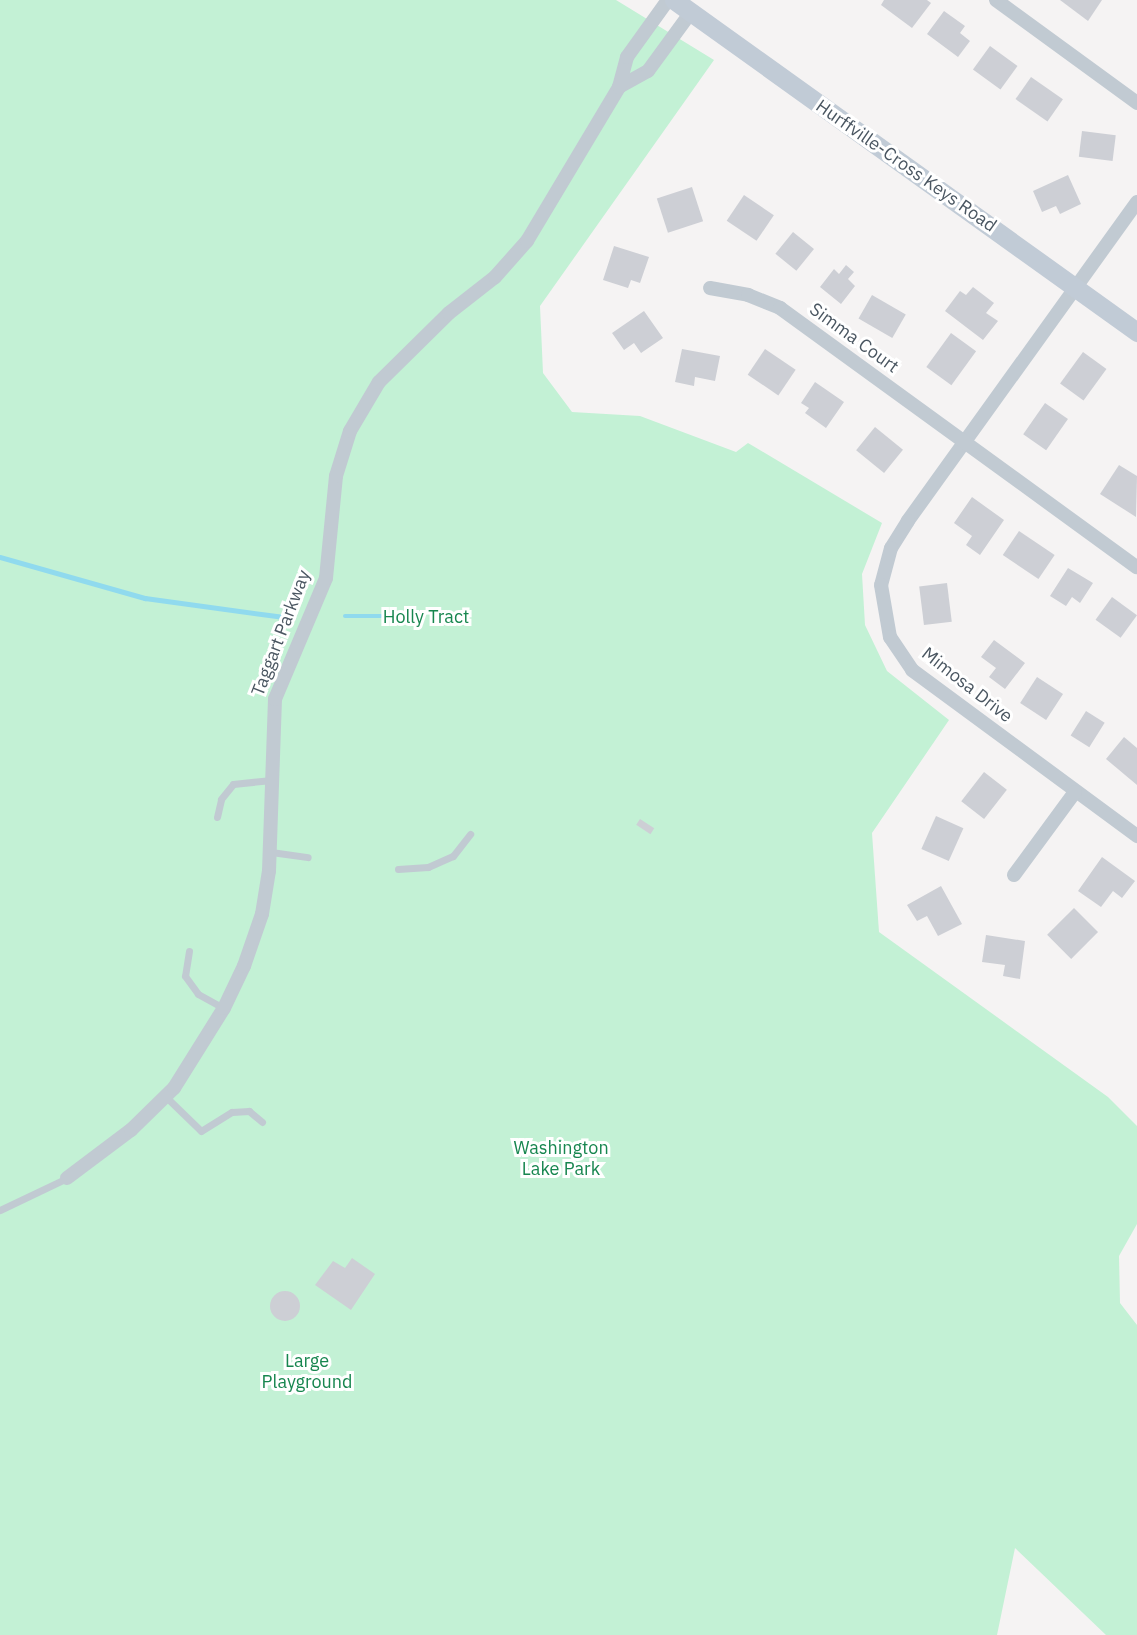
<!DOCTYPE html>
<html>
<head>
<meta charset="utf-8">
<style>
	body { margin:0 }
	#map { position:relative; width:1137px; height:1635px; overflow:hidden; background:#f5f3f3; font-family:"IBM Plex Sans",sans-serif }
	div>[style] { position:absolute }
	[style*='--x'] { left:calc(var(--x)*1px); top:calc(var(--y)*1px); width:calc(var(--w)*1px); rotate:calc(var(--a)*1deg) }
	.green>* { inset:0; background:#c3f1d5 }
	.stream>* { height:4.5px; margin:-2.25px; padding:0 2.25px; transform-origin:2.25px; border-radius:2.25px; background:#90daee }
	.building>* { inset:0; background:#cdcfd5; transform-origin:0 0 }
	.round { border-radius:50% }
	.lane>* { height:7px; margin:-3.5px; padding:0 3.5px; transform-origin:3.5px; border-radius:3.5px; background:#c1cad2 }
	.street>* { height:14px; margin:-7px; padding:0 7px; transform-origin:7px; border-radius:7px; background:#c1cad2 }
	.secondary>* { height:19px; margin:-9.5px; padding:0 9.5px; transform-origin:9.5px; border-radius:9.5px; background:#c1cbd6 }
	span { translate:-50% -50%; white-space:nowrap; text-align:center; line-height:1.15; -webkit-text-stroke:6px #fff; paint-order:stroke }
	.street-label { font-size:18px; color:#4a5661 }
	.park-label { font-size:18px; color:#17864f }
</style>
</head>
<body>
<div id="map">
	<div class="green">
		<div style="clip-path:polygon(0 0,616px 0,714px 60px,540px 306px,543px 373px,572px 412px,640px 416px,736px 452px,748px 443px,882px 523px,862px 574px,865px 625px,887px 671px,949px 720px,872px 833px,879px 932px,1108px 1097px,1137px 1126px,1137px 1224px,1119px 1256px,1120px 1303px,1137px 1325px,1137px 1635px,1106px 1635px,1015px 1548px,997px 1635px,0 1635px)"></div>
	</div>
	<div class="stream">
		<div style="--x:0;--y:557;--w:151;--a:15.8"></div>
		<div style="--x:145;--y:598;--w:140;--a:7.8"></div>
		<div style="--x:345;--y:616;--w:36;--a:0"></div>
	</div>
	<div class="building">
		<div style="clip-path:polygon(884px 0,927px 0,931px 3px,912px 28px,881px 5px)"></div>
		<div style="clip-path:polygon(1060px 0,1102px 0,1088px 21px)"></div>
		<div style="clip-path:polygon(944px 11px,965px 26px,960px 33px,970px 41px,958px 57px,927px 34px)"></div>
		<div style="left:990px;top:46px;width:34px;height:29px;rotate:36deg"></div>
		<div style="left:1031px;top:77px;width:39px;height:27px;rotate:35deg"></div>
		<div style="left:1082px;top:131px;width:34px;height:26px;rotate:7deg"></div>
		<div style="clip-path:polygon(1068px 175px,1081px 204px,1060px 214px,1056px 206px,1042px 212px,1033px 191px)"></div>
		<div style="left:692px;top:187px;width:36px;height:37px;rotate:72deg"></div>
		<div style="left:744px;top:195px;width:36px;height:31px;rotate:34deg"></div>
		<div style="left:793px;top:232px;width:27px;height:28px;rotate:39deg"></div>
		<div style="clip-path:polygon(614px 246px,649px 257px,640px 283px,631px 280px,628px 288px,603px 280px)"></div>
		<div style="clip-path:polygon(846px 265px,854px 272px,848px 279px,855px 286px,841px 304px,820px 287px,834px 269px,839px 274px)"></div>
		<div style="clip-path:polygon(973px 287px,994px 303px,986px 313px,998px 321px,983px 340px,945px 311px,960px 291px,966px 295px)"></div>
		<div style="left:872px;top:295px;width:39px;height:27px;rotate:30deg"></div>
		<div style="clip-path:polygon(644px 311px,663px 338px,641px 353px,634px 343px,624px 350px,612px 333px)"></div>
		<div style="left:951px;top:333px;width:31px;height:42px;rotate:36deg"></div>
		<div style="clip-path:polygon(682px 349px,720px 356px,715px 381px,695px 377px,694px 386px,675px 382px)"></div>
		<div style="left:765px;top:349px;width:37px;height:31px;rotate:34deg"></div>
		<div style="left:1083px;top:352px;width:29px;height:39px;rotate:36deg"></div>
		<div style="clip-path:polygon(815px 382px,844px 402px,826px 428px,805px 413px,809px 408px,801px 403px)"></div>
		<div style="left:1045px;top:403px;width:28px;height:38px;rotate:35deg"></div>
		<div style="left:875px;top:427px;width:36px;height:30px;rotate:39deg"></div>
		<div style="clip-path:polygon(1119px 465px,1137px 476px,1136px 517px,1100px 494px)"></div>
		<div style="clip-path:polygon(972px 497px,1004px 520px,980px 555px,966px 545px,972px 536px,954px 523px)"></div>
		<div style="left:1019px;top:531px;width:43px;height:29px;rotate:34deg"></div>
		<div style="clip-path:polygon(1068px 568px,1093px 583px,1080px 603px,1072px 597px,1066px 606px,1050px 596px)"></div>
		<div style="left:947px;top:583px;width:39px;height:28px;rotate:83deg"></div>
		<div style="left:1112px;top:597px;width:31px;height:28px;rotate:36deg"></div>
		<div style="clip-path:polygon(994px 640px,1025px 663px,1005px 689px,989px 677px,996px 668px,981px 657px)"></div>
		<div style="left:1037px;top:677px;width:31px;height:31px;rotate:33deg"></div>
		<div style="left:1086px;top:711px;width:22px;height:29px;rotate:32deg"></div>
		<div style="clip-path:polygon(1124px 737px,1137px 748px,1137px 785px,1106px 759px)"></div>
		<div style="left:984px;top:772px;width:29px;height:37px;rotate:38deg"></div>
		<div style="left:936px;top:816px;width:30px;height:36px;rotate:24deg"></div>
		<div style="left:640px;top:819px;width:17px;height:7px;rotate:33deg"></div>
		<div style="clip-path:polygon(1102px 857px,1135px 881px,1122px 898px,1113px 891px,1101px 907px,1078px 891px)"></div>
		<div style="clip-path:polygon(941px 886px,962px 924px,938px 936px,927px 916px,917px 921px,907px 905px)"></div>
		<div style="left:1074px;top:908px;width:34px;height:38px;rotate:45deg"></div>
		<div style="clip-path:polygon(986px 935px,1025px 941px,1020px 979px,1003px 976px,1005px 965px,982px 962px)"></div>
		<div style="clip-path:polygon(352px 1258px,375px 1274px,351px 1310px,315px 1285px,333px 1261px,345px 1268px)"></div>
		<div class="round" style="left:270px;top:1291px;width:30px;height:30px"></div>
	</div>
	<div class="lane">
		<div style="--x:217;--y:817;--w:18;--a:-77"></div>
		<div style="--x:221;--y:799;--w:19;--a:-51"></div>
		<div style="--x:233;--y:784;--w:39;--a:-6"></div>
		<div style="--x:271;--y:852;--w:37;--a:8"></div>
		<div style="--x:398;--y:869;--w:30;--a:-4"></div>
		<div style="--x:428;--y:867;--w:27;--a:-24"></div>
		<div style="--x:453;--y:856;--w:28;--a:-52"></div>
		<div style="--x:189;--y:951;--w:25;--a:99"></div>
		<div style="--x:185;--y:976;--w:22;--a:54"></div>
		<div style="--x:198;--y:994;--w:29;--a:29"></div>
		<div style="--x:165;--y:1096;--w:50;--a:44.2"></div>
		<div style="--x:201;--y:1131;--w:36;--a:-32"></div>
		<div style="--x:232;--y:1112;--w:17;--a:-3"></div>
		<div style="--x:249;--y:1111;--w:17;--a:40"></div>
		<div style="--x:0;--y:1210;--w:74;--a:-25.5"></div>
	</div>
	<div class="street">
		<div style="--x:996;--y:0;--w:175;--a:36.1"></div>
		<div style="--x:619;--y:87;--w:33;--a:-29"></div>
		<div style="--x:648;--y:71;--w:73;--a:-53.9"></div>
		<div style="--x:1137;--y:202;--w:393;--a:125.7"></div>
		<div style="--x:908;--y:521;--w:32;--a:122"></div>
		<div style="--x:891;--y:548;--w:38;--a:105"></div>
		<div style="--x:881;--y:585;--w:53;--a:80.2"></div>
		<div style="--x:890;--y:637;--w:40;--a:56"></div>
		<div style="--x:912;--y:670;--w:280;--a:36.4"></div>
		<div style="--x:710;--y:288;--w:39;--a:10"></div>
		<div style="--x:748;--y:295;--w:35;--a:22"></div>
		<div style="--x:780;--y:308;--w:441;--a:36"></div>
		<div style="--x:1014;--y:875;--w:103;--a:-53.7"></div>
		<div style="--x:67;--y:1178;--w:80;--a:-36.9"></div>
		<div style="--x:131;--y:1130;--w:60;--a:-44.3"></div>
		<div style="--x:174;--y:1088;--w:94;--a:-58"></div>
		<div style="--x:224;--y:1008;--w:47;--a:-64.5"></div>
		<div style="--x:244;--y:966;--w:55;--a:-70.9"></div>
		<div style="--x:262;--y:914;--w:44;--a:-80.8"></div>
		<div style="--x:269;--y:871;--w:172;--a:-88"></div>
		<div style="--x:275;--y:699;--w:131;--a:-67.1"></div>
		<div style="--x:326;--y:578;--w:102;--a:-84.4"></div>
		<div style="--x:336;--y:476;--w:47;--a:-72.7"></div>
		<div style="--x:350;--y:431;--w:57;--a:-59.4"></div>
		<div style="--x:379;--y:382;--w:98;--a:-44.6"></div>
		<div style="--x:449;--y:313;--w:58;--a:-38"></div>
		<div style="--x:495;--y:277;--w:48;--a:-48.4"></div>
		<div style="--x:527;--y:241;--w:179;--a:-59.1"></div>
		<div style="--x:619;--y:87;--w:31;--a:-75"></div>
		<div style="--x:627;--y:57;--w:70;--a:-54.3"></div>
	</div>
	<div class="secondary">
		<div style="--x:674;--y:0;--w:570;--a:35.64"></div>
	</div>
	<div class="street-label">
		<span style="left:906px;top:166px;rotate:35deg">Hurffville-Cross Keys Road</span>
		<span style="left:854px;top:338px;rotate:36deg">Simma Court</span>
		<span style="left:281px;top:633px;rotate:-69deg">Taggart Parkway</span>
		<span style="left:967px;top:685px;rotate:38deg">Mimosa Drive</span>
	</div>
	<div class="park-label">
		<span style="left:426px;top:617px">Holly Tract</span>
		<span style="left:561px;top:1159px">Washington<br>Lake Park</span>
		<span style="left:307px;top:1372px">Large<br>Playground</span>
	</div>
</div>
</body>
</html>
